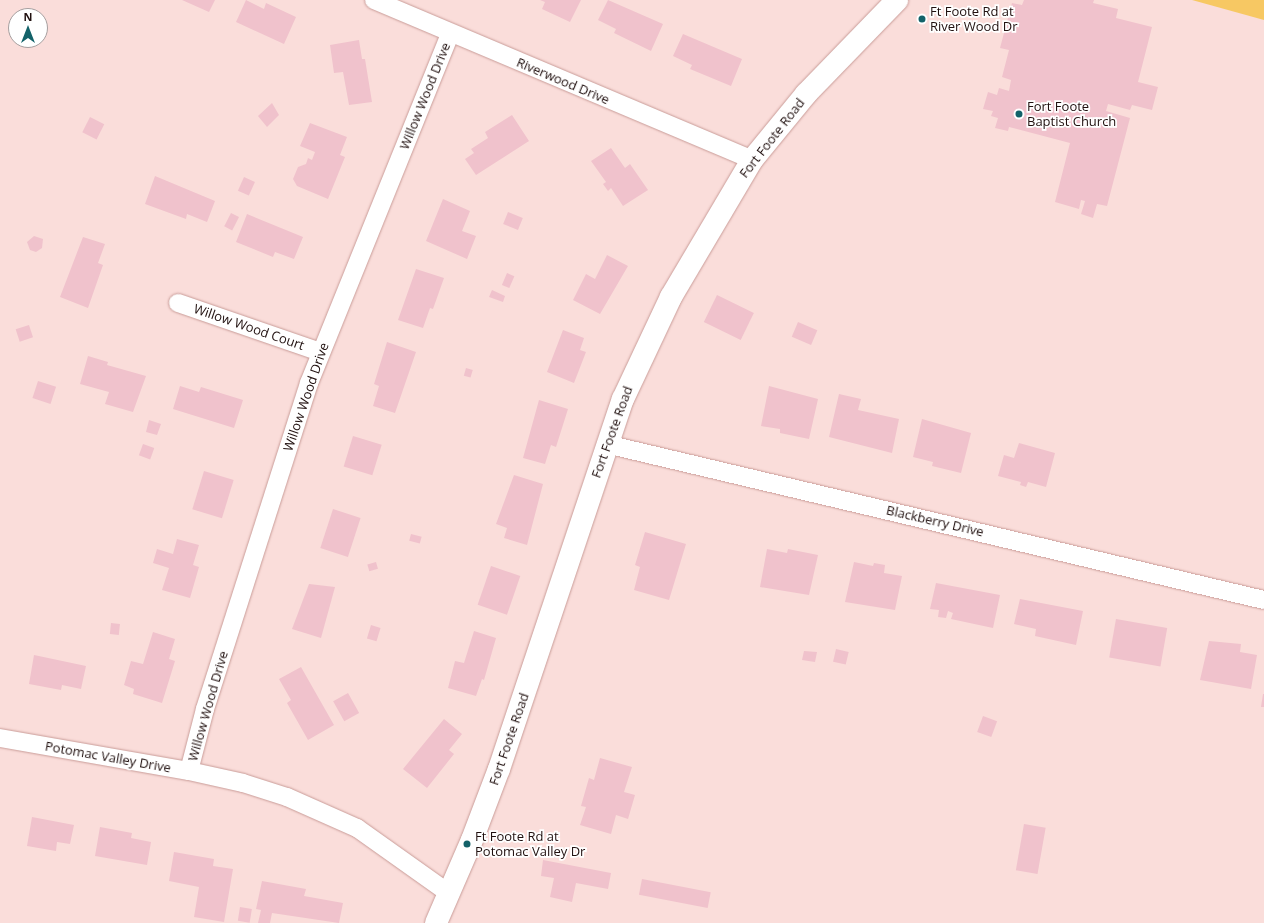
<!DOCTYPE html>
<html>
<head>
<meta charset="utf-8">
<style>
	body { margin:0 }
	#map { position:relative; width:1264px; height:923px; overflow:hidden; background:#faddda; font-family:"Open Sans",sans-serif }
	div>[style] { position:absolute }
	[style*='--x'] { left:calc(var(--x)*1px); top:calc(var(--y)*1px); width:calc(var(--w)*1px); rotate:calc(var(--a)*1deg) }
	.green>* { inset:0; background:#f7c863 }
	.building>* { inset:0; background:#f0c2cc; transform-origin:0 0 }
	.roads { filter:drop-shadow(0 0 1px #c99c98) drop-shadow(0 0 1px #c99c98) }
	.minor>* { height:18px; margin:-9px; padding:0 9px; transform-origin:9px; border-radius:9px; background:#fff }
	.tertiary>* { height:22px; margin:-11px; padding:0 11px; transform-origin:11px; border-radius:11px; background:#fff }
	.dots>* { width:11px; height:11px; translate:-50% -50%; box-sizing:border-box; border:2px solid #fff; border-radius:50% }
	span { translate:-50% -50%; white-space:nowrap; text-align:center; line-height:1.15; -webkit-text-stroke:3.5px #fff; paint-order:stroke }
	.poi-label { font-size:13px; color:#20100f }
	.left { translate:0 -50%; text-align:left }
	.street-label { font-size:13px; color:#20100f }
	.north { position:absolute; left:8px; top:8px; width:40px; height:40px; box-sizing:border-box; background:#fff; border:1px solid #a69f9f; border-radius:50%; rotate:0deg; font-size:11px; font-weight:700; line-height:16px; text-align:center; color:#20100f }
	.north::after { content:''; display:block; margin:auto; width:14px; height:18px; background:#136269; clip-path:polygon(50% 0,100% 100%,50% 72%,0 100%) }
</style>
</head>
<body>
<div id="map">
	<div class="green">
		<div style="clip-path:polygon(1192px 0,1264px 0,1264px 20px)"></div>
	</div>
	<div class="building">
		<div style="clip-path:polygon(182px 0,215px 0,209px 12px)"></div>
		<div style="clip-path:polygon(246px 0,264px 9px,266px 3px,296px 17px,284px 44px,236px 22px)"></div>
		<div style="clip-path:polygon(540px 0,581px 0,570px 22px,542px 9px,545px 2px)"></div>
		<div style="clip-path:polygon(608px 0,663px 24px,651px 51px,614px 33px,616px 29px,598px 20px)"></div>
		<div style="clip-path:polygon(1024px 0,1094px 0,1093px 3px,1118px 9px,1116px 18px,1152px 27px,1138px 82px,1158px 87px,1152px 110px,1132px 105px,1130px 110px,1108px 104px,1106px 111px,1130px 118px,1107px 206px,1097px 204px,1093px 218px,1081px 214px,1085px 201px,1081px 200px,1079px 209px,1055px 202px,1070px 143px,1009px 127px,1008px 131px,995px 128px,998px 118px,991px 116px,993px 111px,983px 109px,988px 92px,997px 95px,999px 88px,1009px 91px,1011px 80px,1002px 77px,1009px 50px,1000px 48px,1012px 3px,1022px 5px)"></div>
		<div style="clip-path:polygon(683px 34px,742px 59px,731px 86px,690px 69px,692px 65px,673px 56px)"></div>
		<div style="clip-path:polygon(359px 40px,362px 59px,365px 59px,372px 102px,349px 105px,343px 72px,334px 73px,330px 45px)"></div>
		<div style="clip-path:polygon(272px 103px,279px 115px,267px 127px,258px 116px)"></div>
		<div style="clip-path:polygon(512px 115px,529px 141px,476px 175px,465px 159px,474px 153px,471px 149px,488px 138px,485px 132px)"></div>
		<div style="left:90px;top:117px;width:16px;height:17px;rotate:27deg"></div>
		<div style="clip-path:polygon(310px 123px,347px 137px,340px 155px,345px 157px,328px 199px,297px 186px,293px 179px,298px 167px,306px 164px,308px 158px,312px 160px,315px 152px,300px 146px)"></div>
		<div style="clip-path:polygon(611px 148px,625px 168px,630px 164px,648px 190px,623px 206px,611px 188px,608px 191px,603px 184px,606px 182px,591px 161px)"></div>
		<div style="clip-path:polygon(155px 176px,215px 201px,207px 222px,187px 214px,186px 219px,145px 204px)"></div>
		<div style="left:244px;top:177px;width:12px;height:15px;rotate:24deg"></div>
		<div style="clip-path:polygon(443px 199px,470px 211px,462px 231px,476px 236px,467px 259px,426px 241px)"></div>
		<div style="left:508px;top:212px;width:16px;height:13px;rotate:22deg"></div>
		<div style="left:231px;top:213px;width:9px;height:15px;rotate:27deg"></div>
		<div style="clip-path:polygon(247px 214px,303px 237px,294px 259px,275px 252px,273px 257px,236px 242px)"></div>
		<div style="clip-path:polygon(34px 236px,43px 239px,42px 248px,36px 252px,30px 250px,27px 242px)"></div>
		<div style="clip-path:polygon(83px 237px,105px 244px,98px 263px,103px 265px,88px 308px,60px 297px)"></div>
		<div style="clip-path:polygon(607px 255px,628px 266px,600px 314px,573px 300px,586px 274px,595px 279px)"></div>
		<div style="clip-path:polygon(416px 269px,444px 278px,433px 309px,430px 308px,423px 328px,398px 320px)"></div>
		<div style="left:507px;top:273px;width:8px;height:13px;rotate:23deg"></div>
		<div style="clip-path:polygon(492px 290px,505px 296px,503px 302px,489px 297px)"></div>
		<div style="left:717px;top:295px;width:41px;height:30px;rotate:26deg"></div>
		<div style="left:798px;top:322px;width:21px;height:16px;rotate:23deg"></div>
		<div style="left:29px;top:325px;width:13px;height:14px;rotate:72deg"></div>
		<div style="clip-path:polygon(563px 330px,584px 338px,580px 350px,586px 352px,574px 383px,547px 372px)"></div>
		<div style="clip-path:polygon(387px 342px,416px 352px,395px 413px,373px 406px,379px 386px,374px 384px)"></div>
		<div style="clip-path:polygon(88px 356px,108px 362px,107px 365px,146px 376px,133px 412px,105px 404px,109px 392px,80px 384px)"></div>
		<div style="left:466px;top:368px;width:7px;height:8px;rotate:16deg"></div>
		<div style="left:38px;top:381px;width:19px;height:18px;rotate:18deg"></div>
		<div style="clip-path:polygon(180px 386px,199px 392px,201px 387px,243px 400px,234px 428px,173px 409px)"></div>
		<div style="clip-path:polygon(769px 386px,818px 399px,809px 439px,780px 433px,780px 429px,761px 426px)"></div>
		<div style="clip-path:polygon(839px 394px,861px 399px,858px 410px,899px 419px,892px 453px,829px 437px)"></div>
		<div style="clip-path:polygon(539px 400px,568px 409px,556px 447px,551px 445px,545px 464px,523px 458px)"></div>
		<div style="clip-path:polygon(922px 419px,971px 433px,961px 473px,932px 466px,933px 462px,913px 457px)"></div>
		<div style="clip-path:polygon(149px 420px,161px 424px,157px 435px,146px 432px)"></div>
		<div style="left:353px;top:436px;width:30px;height:32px;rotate:17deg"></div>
		<div style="clip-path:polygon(1019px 443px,1055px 453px,1046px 487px,1028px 482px,1026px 487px,1020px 485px,1021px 482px,998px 476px,1004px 455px,1014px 458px)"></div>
		<div style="left:143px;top:444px;width:12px;height:12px;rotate:20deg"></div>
		<div style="left:204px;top:471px;width:31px;height:40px;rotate:17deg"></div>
		<div style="clip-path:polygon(514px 475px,543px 484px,527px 545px,504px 538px,507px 528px,496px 524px)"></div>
		<div style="left:333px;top:509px;width:29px;height:41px;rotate:18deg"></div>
		<div style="clip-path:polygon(645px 532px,686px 544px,669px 600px,634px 590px,640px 567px,635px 565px)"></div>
		<div style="left:411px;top:534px;width:11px;height:7px;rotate:15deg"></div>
		<div style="clip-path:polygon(177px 539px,199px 545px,193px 565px,199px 567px,190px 598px,162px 590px,169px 568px,153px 563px,157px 549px,173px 554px)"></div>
		<div style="clip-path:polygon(767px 549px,787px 553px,788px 549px,818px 555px,809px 595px,760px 587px)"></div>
		<div style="left:376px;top:562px;width:7px;height:9px;rotate:74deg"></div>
		<div style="clip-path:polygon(854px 562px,873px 566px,874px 563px,885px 565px,884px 573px,902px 576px,895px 610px,845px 602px)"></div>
		<div style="left:491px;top:566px;width:31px;height:41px;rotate:19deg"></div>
		<div style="clip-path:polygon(936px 583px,1000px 595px,993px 628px,951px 619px,953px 613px,948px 611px,946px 618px,938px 617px,939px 610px,930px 609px)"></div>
		<div style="clip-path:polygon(309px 584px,335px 587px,321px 638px,292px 629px)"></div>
		<div style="clip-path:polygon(1020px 599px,1083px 611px,1076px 645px,1035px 636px,1036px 629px,1014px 624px)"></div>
		<div style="left:1116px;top:619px;width:52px;height:39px;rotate:10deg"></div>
		<div style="left:111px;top:623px;width:9px;height:11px;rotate:6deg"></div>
		<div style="left:371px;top:625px;width:10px;height:14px;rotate:17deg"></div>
		<div style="clip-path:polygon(474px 631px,496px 638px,484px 680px,482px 679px,476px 696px,448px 688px,455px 661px,464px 663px)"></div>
		<div style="clip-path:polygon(153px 632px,175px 639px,169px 659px,175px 661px,162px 703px,133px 694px,134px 689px,124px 685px,131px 661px,143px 664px)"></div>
		<div style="clip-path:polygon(1209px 641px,1241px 644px,1240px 652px,1257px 655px,1251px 689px,1200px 680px)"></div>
		<div style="left:836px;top:649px;width:13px;height:13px;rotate:13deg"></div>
		<div style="clip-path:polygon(804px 651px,817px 652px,815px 662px,802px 660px)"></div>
		<div style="clip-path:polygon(34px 655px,86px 666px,81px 689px,62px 685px,61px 690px,29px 684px)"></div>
		<div style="clip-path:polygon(301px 667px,334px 725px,308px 740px,287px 703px,291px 700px,279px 679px)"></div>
		<div style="left:348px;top:693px;width:23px;height:17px;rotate:61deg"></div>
		<div style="clip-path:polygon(1263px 694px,1264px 694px,1264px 707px,1261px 707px)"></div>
		<div style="left:983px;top:716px;width:15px;height:17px;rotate:20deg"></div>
		<div style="clip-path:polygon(444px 719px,462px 734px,449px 750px,454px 754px,427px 788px,403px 769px)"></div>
		<div style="clip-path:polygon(600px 758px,632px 767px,624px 792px,635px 795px,628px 819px,616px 815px,611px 834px,580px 825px,586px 807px,581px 806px,589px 778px,594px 780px)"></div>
		<div style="clip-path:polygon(32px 817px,74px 825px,70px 844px,57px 842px,56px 851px,27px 846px)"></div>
		<div style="left:1024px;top:824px;width:22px;height:47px;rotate:10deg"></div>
		<div style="clip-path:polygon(100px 827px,132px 833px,131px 838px,151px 842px,147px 865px,95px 856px)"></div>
		<div style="clip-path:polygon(174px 852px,214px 859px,213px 866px,233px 869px,224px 922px,194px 917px,199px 887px,169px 881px)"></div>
		<div style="clip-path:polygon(543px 860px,611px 873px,608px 889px,576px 883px,572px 902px,550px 897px,554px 878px,541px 876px)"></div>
		<div style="left:642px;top:879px;width:70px;height:16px;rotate:11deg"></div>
		<div style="clip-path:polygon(262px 881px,306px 889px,304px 896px,343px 903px,339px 923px,272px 913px,270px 923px,258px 923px,261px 910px,256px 909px)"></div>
		<div style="left:240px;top:907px;width:12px;height:14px;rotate:9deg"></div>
	</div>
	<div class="roads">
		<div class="minor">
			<div style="--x:374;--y:0;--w:410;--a:22.9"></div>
			<div style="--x:178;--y:303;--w:150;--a:19"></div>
			<div style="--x:606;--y:444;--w:676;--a:13.34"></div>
			<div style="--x:0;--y:738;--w:192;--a:9.9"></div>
			<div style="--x:189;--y:771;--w:55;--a:12.5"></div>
			<div style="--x:243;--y:783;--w:46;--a:17.7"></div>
			<div style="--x:287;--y:797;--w:77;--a:23.9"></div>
			<div style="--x:357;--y:828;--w:114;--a:35.4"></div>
			<div style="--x:189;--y:771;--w:64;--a:-75.5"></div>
			<div style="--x:205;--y:709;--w:342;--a:-72.3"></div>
			<div style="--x:309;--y:383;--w:376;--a:-68"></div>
		</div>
		<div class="tertiary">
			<div style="--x:436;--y:923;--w:90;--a:-66.6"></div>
			<div style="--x:472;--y:840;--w:76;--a:-69.2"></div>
			<div style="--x:499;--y:769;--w:390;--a:-71.5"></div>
			<div style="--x:623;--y:399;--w:113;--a:-64.8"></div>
			<div style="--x:671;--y:297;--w:159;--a:-59.4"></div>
			<div style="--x:752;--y:160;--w:85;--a:-50.7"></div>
			<div style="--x:806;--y:94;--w:131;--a:-45.9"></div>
		</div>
	</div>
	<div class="dots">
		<div style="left:922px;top:19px;background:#136269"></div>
		<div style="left:1019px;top:114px;background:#136269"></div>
		<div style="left:467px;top:844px;background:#136269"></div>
	</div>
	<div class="poi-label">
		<span class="left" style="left:930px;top:19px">Ft Foote Rd at<br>River Wood Dr</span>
		<span class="left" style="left:1027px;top:114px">Fort Foote<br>Baptist Church</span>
		<span class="left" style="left:475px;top:844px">Ft Foote Rd at<br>Potomac Valley Dr</span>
	</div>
	<div class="street-label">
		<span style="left:563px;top:81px;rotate:23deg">Riverwood Drive</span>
		<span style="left:425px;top:96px;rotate:-68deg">Willow Wood Drive</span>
		<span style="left:772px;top:138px;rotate:-52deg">Fort Foote Road</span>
		<span style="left:249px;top:327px;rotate:19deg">Willow Wood Court</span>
		<span style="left:306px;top:397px;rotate:-71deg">Willow Wood Drive</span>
		<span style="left:612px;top:432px;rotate:-70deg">Fort Foote Road</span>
		<span style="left:935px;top:521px;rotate:13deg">Blackberry Drive</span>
		<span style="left:208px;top:706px;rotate:-74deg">Willow Wood Drive</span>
		<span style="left:509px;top:739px;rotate:-71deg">Fort Foote Road</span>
		<span style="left:108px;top:757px;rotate:10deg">Potomac Valley Drive</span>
	</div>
	<div class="north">N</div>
</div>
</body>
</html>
